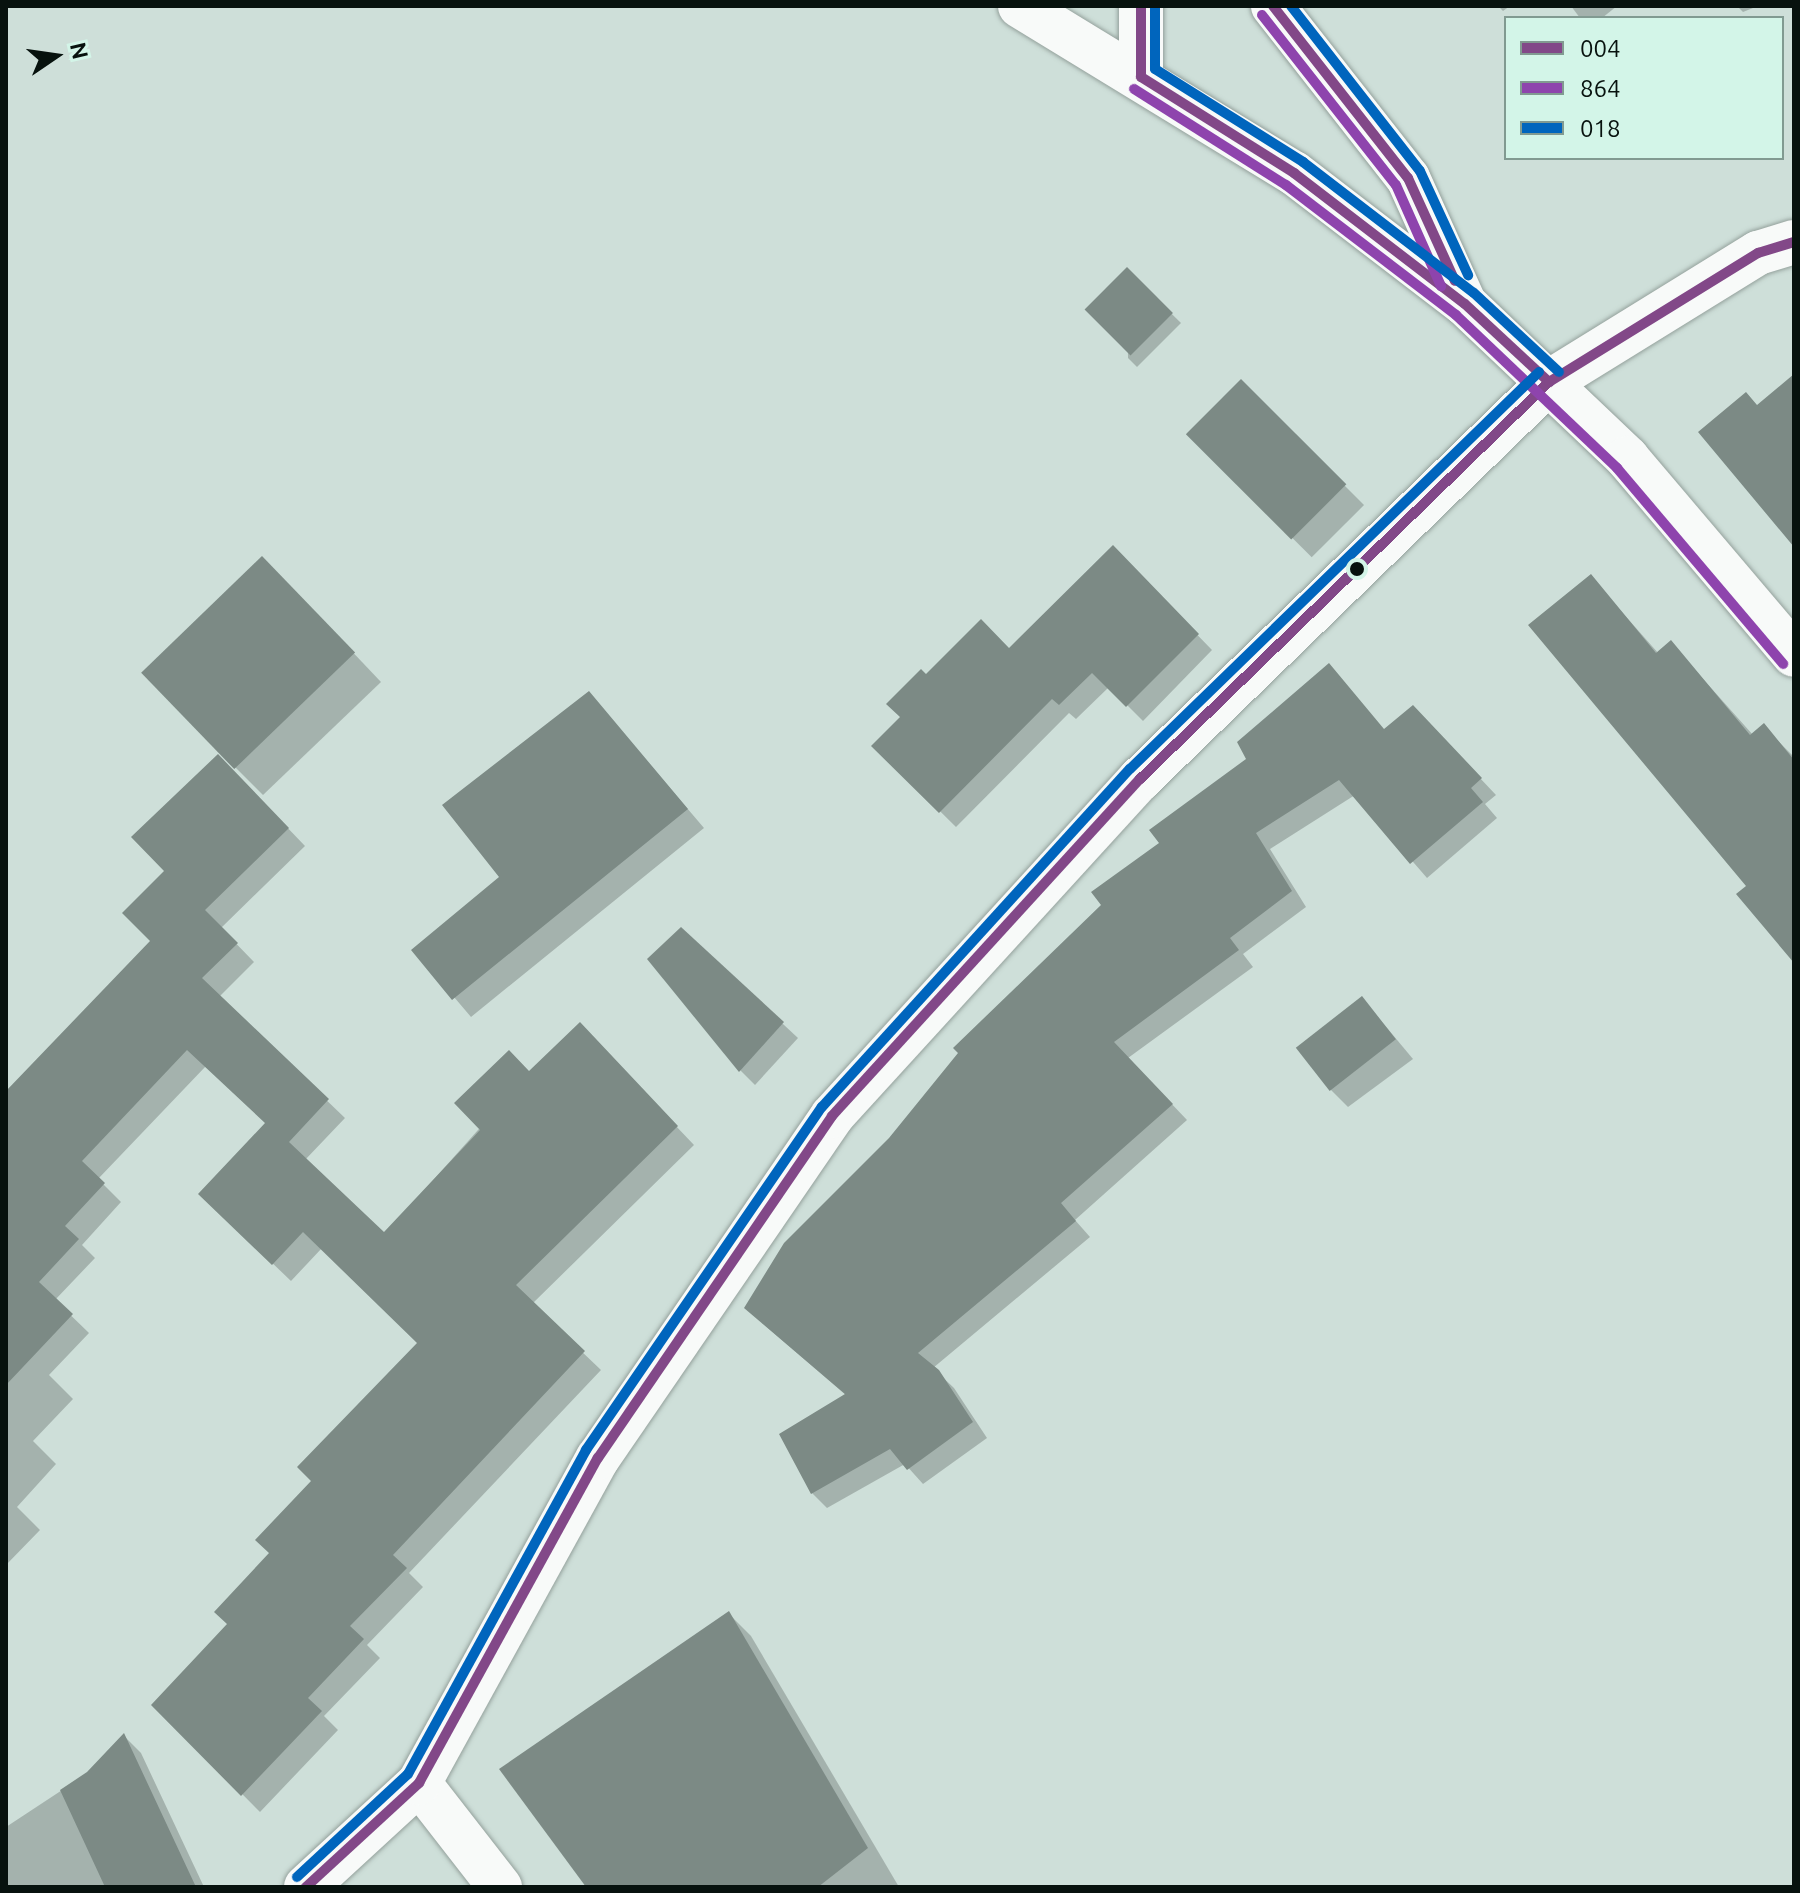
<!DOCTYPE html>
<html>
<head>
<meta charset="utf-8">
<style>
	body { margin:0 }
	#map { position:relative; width:1800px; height:1893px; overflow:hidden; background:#cedfd9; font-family:Ubuntu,sans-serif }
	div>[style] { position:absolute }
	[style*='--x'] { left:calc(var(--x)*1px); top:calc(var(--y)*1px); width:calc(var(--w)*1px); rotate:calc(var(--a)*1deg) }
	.shadow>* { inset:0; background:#0003; transform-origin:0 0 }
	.building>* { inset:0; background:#7c8a85; transform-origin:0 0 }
	.roads { filter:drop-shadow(0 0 2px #94a19c) drop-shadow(0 0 2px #94a19c) }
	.minor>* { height:44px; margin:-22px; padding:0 22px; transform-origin:22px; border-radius:22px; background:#f8faf9 }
	.major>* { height:44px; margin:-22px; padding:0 22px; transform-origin:22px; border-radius:22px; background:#f8faf9 }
	.bus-1>* { height:10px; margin:-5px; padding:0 5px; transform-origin:5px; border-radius:5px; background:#824888 }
	.bus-2>* { height:10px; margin:-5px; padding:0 5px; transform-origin:5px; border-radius:5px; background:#8e44ad }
	.bus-3>* { height:10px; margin:-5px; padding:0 5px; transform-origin:5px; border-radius:5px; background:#0065bd }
	.dots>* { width:22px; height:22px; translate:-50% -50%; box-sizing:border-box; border:4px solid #d3f5e8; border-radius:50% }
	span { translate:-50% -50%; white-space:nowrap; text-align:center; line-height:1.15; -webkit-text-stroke:8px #d3f5e8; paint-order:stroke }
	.frame { position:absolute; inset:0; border:8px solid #07120e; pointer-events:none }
	.legend { position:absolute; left:1504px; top:16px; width:280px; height:144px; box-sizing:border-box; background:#d3f5e8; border:2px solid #819a91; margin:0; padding:10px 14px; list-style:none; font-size:24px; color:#07120e }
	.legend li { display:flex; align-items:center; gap:16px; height:40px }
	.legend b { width:40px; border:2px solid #819a91 }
	.north { position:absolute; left:16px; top:16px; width:80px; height:80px; -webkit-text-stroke:6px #d3f5e8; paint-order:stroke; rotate:77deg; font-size:22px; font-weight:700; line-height:32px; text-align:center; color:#07120e }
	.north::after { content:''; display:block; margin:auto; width:28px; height:36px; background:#07120e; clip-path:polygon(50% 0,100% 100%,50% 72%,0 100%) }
</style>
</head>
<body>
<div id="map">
	<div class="shadow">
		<div style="clip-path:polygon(1498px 6px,1510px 6px,1503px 11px)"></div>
		<div style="clip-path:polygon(1571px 6px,1617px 6px,1602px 18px,1580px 18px)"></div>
		<div style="clip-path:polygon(1737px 6px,1758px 6px,1743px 12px)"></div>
		<div style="clip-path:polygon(1127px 270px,1181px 323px,1137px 367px,1128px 358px)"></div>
		<div style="left:1241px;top:382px;width:174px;height:74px;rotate:45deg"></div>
		<div style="clip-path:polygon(1113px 548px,1212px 650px,1143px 721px,1109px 687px,1076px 719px,1069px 713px,956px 827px,874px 746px,902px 718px,926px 677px,1009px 651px)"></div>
		<div style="clip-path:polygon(1590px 576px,1659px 654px,1671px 643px,1753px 735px,1763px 726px,1794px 757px,1794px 960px,1748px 887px)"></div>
		<div style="clip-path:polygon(290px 586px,381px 682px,263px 795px,235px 767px)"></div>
		<div style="clip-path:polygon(589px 693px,704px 828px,471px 1017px,414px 950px,502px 877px)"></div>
		<div style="clip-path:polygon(1428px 723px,1496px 795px,1485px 804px,1497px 818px,1427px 878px,1355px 795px,1270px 849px,1306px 907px,1243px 954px,1253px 967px,1128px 1058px,1187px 1120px,1075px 1220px,1090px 1237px,933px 1368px,954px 1388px,987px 1438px,923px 1484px,905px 1464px,827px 1508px,812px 1493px,847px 1396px,762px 1323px,891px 1139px,961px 1053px,1385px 731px)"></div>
		<div style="clip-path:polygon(236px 774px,305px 846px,221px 928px,254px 962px,219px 997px,345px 1118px,305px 1160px,384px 1235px,529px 1073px,597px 1043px,694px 1145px,532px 1304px,601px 1370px,409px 1573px,423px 1587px,367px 1645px,380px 1658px,324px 1716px,338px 1730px,260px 1812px,154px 1705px,229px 1625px,314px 1481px,420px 1343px,322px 1248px,291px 1281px,218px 1211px,267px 1124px,206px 1066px,98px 1179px,121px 1202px,82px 1245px,95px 1258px,55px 1300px,89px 1333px,49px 1375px,73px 1399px,33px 1441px,56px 1464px,17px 1507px,40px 1530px,6px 1565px,6px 1142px,152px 941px,167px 872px)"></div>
		<div style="clip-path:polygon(681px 929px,798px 1038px,755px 1085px,740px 1070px)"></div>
		<div style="clip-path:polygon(1362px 998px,1413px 1059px,1348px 1107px,1329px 1088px)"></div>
		<div style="clip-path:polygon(728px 1613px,751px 1636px,899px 1887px,589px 1887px)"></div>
		<div style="clip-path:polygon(124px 1736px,141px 1753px,204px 1887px,6px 1887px,6px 1827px,88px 1773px)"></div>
	</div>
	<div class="building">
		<div style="left:1127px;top:267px;width:65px;height:60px;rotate:45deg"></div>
		<div style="clip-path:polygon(1794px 374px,1794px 547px,1698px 432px,1746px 392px,1757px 405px)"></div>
		<div style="left:1241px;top:379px;width:149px;height:78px;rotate:45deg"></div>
		<div style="clip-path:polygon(1113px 545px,1199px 634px,1126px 707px,1092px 673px,1059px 705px,1052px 699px,939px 813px,871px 746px,900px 717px,886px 704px,921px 669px,926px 674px,981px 619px,1009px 648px)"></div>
		<div style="left:262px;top:556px;width:134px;height:168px;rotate:46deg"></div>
		<div style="clip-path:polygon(1591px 574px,1656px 653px,1671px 640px,1750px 735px,1764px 723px,1794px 760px,1794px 963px,1736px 894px,1746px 886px,1528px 625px)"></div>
		<div style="clip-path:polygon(1329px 663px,1384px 729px,1413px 705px,1482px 778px,1471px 788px,1483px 802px,1410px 864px,1339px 780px,1256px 833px,1292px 891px,1230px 938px,1239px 950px,1114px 1042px,1173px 1104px,1061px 1203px,1076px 1221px,918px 1353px,939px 1370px,973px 1422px,907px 1470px,890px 1449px,811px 1494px,779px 1434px,845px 1394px,744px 1308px,784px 1243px,889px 1138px,958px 1053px,953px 1048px,1101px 905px,1091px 892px,1159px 843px,1149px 830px,1246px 759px,1237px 742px)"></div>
		<div style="clip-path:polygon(589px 691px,688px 809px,452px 1000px,411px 950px,499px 877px,442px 805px)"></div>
		<div style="clip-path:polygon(218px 754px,289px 828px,205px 910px,238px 943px,202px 978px,329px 1099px,289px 1142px,384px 1232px,480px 1130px,454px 1103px,509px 1050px,529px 1071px,580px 1022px,678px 1126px,516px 1285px,585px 1351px,393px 1555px,407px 1568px,350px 1626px,364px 1639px,308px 1698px,322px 1711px,241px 1796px,151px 1705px,227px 1624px,214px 1612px,269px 1553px,255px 1540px,311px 1481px,297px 1467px,417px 1343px,303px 1232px,272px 1265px,198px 1194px,265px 1123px,187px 1050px,82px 1161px,105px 1183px,65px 1226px,79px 1239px,39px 1282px,73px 1314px,6px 1385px,6px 1091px,150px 941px,122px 913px,164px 871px,131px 837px)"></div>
		<div style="clip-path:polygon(681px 927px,784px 1022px,739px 1072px,647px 959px)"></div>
		<div style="left:1362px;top:996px;width:55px;height:84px;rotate:52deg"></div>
		<div style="clip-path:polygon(729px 1611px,868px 1848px,818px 1887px,586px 1887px,499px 1769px)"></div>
		<div style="clip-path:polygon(124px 1733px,196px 1887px,105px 1887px,60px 1790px,87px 1772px)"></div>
	</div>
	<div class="roads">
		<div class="minor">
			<div style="--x:1141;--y:6;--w:71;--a:90"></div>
			<div style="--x:1273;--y:6;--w:219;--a:51.9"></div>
			<div style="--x:1408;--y:178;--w:138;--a:65.7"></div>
			<div style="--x:419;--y:1783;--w:132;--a:52.1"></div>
			<div style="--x:306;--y:1887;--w:154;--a:-42.6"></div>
			<div style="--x:419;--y:1783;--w:371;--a:-61.2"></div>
			<div style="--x:598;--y:1458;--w:414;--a:-55.6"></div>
			<div style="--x:832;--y:1116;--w:457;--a:-47.6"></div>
			<div style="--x:1140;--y:779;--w:570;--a:-44.15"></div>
			<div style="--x:1549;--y:382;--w:246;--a:-31.7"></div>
			<div style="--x:1758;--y:253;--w:38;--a:-17"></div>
		</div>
		<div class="major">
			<div style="--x:1020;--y:6;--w:321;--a:31.4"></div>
			<div style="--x:1294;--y:173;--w:215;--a:37.5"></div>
			<div style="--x:1465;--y:304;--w:224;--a:43.5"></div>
			<div style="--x:1627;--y:458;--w:258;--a:49.7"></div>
		</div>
	</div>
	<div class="bus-1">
		<div style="--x:1141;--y:6;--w:71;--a:90"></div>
		<div style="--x:1141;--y:77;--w:181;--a:32.1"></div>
		<div style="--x:1294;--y:173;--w:215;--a:37.5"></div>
		<div style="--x:1465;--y:304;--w:115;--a:42.9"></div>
		<div style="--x:1273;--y:6;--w:219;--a:51.9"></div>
		<div style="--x:1408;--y:178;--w:113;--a:65.5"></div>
		<div style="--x:306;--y:1887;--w:154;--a:-42.6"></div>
		<div style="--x:419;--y:1783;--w:371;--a:-61.2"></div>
		<div style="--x:598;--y:1458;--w:414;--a:-55.6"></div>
		<div style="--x:832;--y:1116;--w:457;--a:-47.6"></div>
		<div style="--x:1140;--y:779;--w:570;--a:-44.15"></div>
		<div style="--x:1549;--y:382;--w:246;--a:-31.7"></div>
		<div style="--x:1758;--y:253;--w:38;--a:-17"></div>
	</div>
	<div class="bus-2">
		<div style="--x:1262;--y:15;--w:216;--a:51.8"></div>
		<div style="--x:1396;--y:185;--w:111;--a:66"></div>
		<div style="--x:1134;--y:89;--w:180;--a:32.3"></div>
		<div style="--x:1286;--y:185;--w:214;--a:37.4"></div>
		<div style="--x:1456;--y:315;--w:222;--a:43.5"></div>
		<div style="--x:1617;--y:468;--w:257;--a:49.7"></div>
	</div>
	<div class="bus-3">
		<div style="--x:1155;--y:6;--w:63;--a:90"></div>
		<div style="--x:1155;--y:69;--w:175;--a:32.1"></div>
		<div style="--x:1303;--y:162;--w:215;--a:37.5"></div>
		<div style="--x:1474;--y:293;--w:116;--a:42.9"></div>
		<div style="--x:1291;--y:6;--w:209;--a:52"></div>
		<div style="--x:1420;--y:171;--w:115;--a:65.2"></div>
		<div style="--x:297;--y:1877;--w:151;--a:-42.9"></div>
		<div style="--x:408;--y:1774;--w:370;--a:-61.2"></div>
		<div style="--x:586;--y:1450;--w:416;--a:-55.5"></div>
		<div style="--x:822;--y:1107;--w:457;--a:-47.7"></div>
		<div style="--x:1130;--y:769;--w:570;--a:-44.15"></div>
	</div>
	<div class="dots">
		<div style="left:1357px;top:569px;background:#07120e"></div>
	</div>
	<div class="frame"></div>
	<ul class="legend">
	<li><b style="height:10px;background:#824888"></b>004</li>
	<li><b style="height:10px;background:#8e44ad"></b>864</li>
	<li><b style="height:10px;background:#0065bd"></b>018</li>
	</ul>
	<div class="north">N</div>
</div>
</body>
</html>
